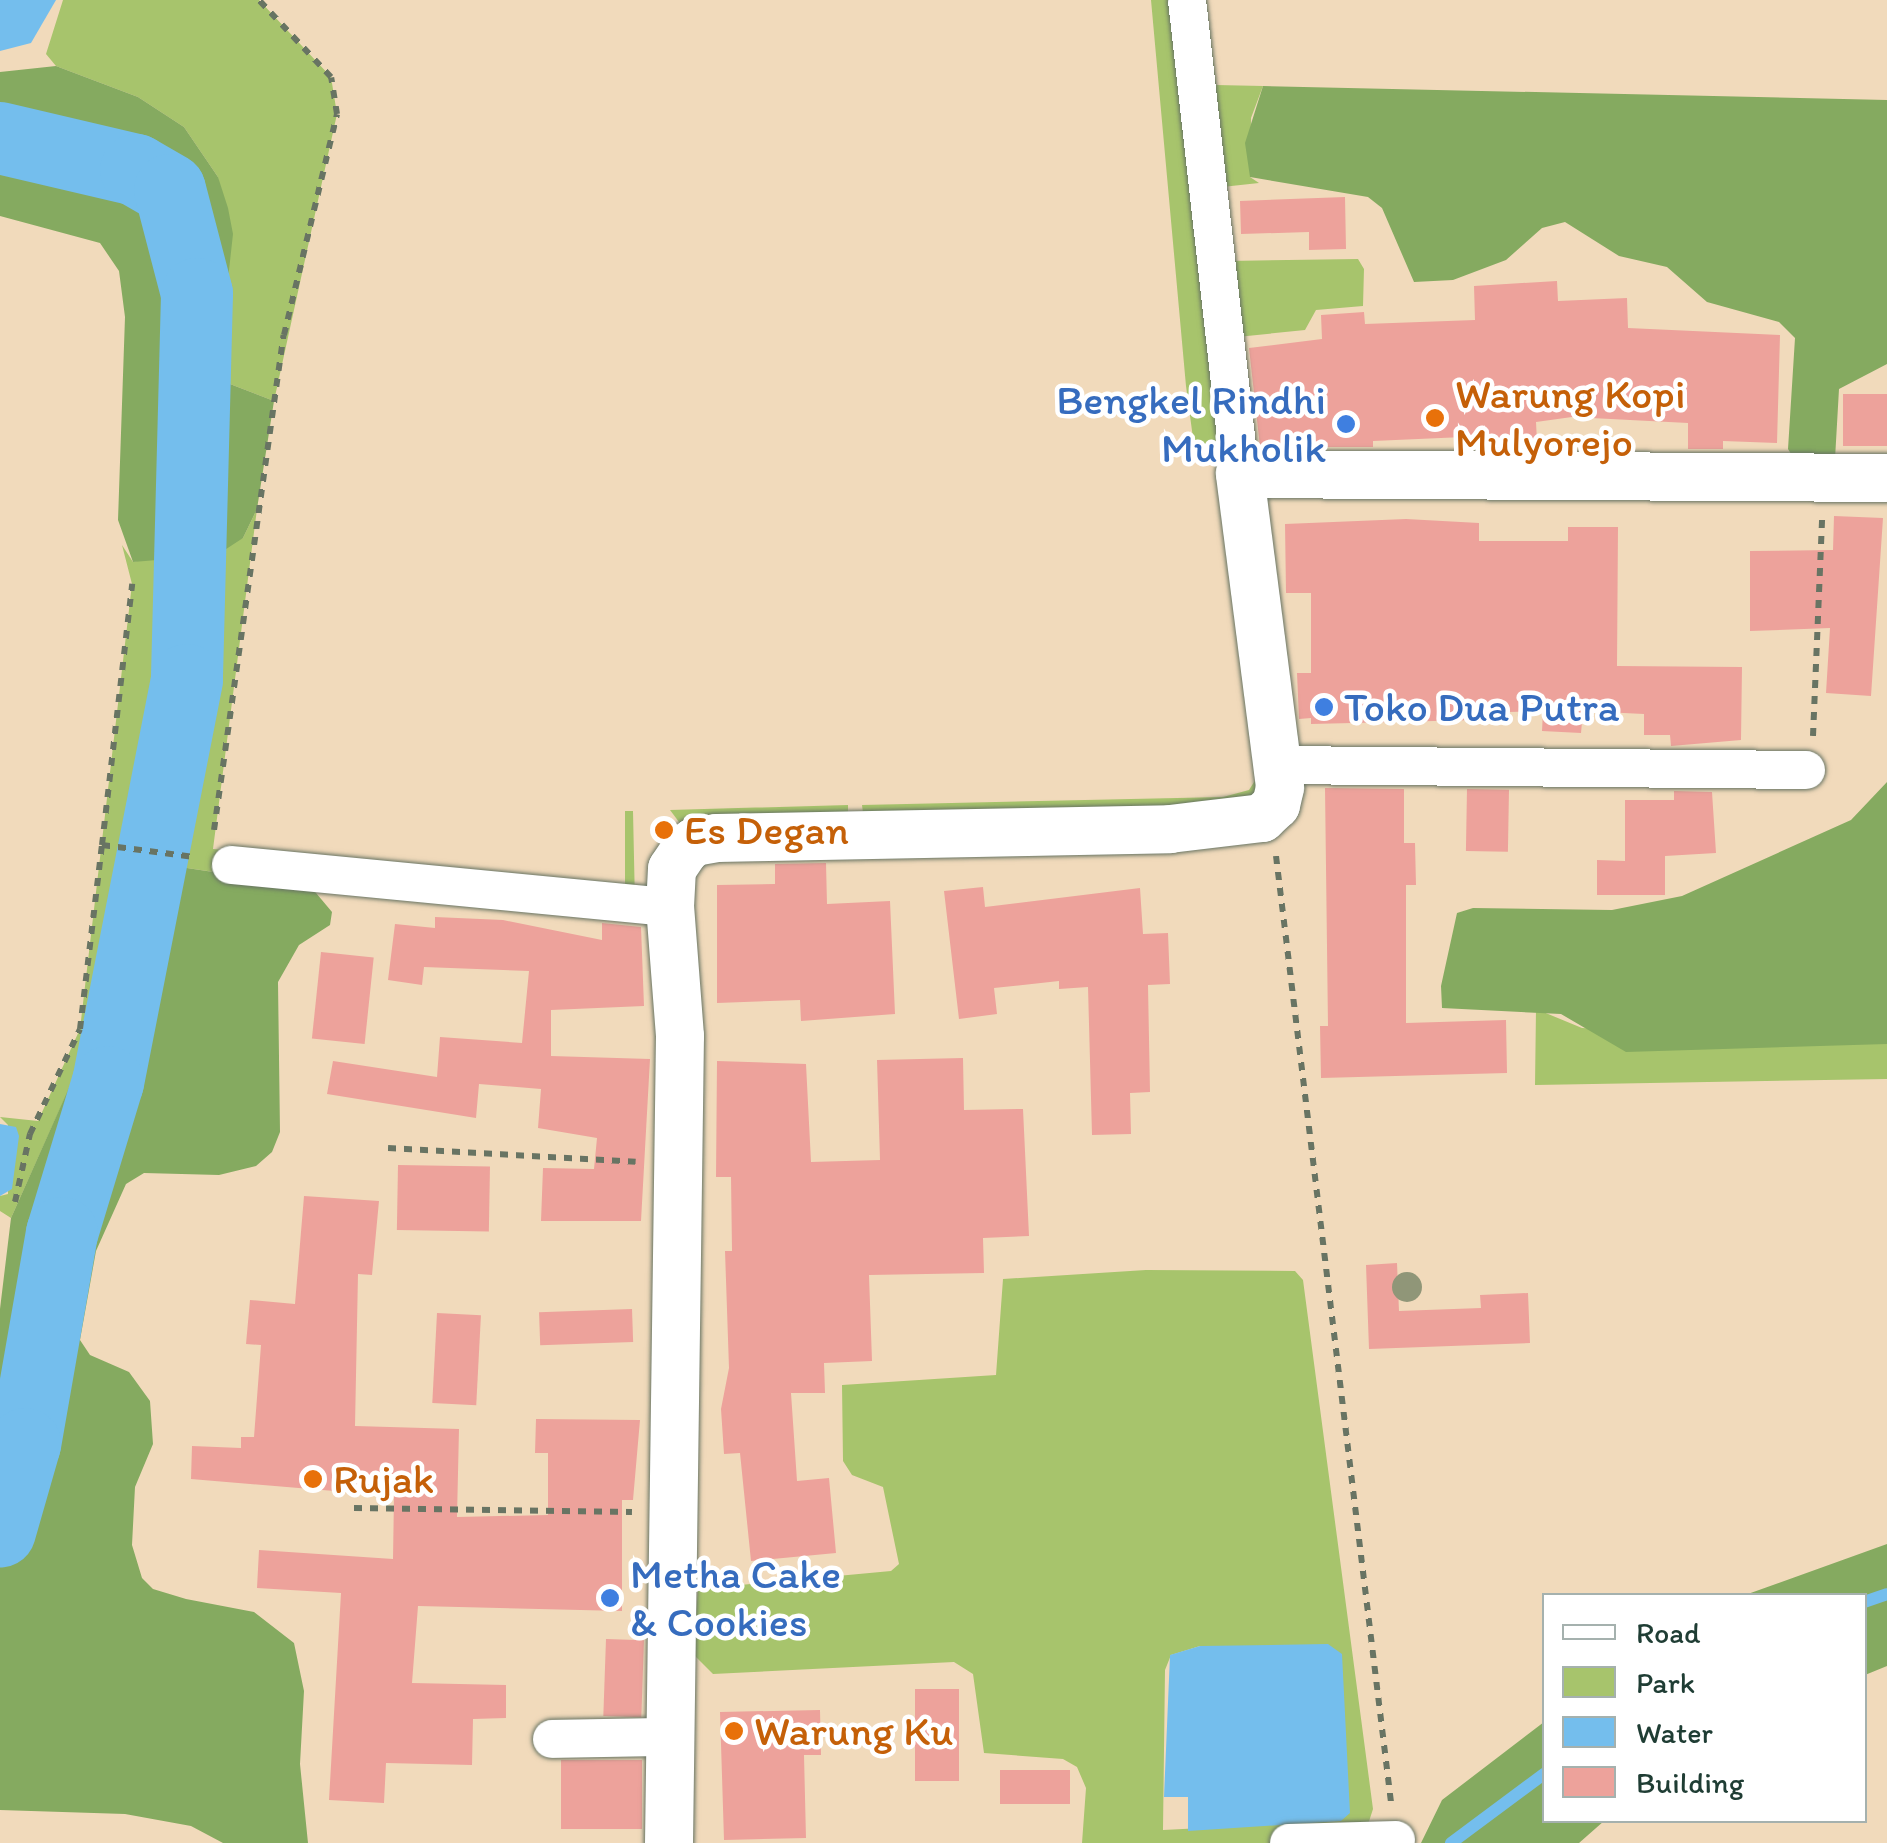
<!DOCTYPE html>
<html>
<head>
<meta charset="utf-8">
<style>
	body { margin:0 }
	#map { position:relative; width:1887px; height:1843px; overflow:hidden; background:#f1dabb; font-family:Itim,sans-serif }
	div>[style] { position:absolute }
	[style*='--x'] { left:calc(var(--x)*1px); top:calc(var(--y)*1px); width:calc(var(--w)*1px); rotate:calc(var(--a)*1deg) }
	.green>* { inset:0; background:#a7c46c }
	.forest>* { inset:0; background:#85aa60 }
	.water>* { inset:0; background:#74beed }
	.stream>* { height:12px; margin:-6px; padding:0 6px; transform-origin:6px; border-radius:6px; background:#74beed }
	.river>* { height:72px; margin:-36px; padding:0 36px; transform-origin:36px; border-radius:36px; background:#74beed }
	.building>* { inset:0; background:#eda29b; transform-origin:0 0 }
	.path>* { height:6px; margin-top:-3px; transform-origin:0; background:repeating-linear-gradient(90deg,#687463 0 8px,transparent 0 16px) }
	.roads { filter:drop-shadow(0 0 2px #687463) drop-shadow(0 0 2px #687463) }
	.minor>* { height:38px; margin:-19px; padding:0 19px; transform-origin:19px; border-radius:19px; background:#fff }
	.tertiary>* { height:48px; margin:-24px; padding:0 24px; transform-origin:24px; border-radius:24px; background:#fff }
	.trees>* { width:30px; height:30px; margin:-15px; border-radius:50%; background:#909678 }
	.dots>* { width:28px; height:28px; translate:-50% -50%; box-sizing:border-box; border:5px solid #fff; border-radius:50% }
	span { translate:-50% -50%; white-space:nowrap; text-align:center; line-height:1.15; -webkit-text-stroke:9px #fff; paint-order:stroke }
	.food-label { font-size:42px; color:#c56008 }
	.left { translate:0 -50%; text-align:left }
	.shop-label { font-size:42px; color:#366cbe }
	.right { translate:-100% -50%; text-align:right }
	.legend { position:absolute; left:1542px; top:1593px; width:325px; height:230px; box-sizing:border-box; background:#fff; border:2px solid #a5b1ae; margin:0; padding:12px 18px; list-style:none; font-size:30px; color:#1f3d34 }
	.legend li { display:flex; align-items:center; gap:20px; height:50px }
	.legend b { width:50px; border:2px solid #a5b1ae }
</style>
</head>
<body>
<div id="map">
	<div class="green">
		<div style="clip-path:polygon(63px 0,259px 0,331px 77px,337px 114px,274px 401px,217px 379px,226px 312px,218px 177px,184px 127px,138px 97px,56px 66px,46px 54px)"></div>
		<div style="clip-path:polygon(1151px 0,1206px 0,1216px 85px,1263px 86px,1251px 118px,1250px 177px,1259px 183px,1222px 187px,1229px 261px,1358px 259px,1364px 269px,1363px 306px,1316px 310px,1305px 330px,1237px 337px,1276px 805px,694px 842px,670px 810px,848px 805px,848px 813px,863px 813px,862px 805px,1223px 797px,1249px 790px,1256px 779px,1219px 451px,1195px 453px,1186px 386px)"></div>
		<div style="clip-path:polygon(257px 509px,213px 849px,625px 884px,625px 811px,633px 811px,635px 904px,388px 898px,187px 868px,96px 1002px,76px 1073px,11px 1218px,0 1211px,0 1196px,8px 1194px,8px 1125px,0 1117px,38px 1121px,80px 1029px,132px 584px,122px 545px,133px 562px,243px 538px)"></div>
		<div style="clip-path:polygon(1536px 1009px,1582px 1028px,1887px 1044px,1887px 1079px,1535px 1085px)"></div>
		<div style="clip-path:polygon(evenodd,1146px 1270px,1295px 1271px,1303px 1280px,1373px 1809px,1362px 1843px,1082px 1843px,1086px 1788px,1077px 1767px,1063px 1759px,984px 1753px,973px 1674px,954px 1662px,713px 1674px,693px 1654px,698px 1589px,891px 1571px,899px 1564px,883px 1487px,852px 1475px,843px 1461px,842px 1385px,996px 1375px,1003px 1279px,1146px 1270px,1200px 1646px,1341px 1821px,1163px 1830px,1165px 1670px,1171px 1655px,1200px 1646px)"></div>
	</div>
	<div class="forest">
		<div style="clip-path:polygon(56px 66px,138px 97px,184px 127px,218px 177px,228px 208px,233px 234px,217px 379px,274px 401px,257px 509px,243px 538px,217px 555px,133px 562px,118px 520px,125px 317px,119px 271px,100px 243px,0 216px,0 72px)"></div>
		<div style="clip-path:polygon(1263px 86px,1887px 100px,1887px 364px,1839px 389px,1835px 459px,1796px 462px,1788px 449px,1795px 338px,1779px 322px,1707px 302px,1667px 267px,1619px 256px,1565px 222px,1542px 228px,1506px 260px,1453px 280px,1414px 282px,1382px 208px,1368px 197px,1250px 177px,1245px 143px)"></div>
		<div style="clip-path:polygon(1887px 782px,1887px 1044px,1626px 1052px,1561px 1014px,1442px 1008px,1441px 986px,1457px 913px,1473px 908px,1612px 910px,1682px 896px,1851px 820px)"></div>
		<div style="clip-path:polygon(187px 868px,311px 887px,332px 912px,330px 925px,299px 945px,278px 982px,280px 1132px,272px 1152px,256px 1166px,219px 1175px,144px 1173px,126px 1184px,96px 1251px,80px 1340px,90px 1355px,129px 1372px,150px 1401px,153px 1444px,135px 1487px,132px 1545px,142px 1578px,153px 1589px,186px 1599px,254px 1612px,294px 1643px,304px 1691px,300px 1764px,308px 1843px,223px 1843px,191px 1826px,125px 1814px,0 1810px,0 1309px,11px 1218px,76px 1072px,122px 879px,136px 870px)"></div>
		<div style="clip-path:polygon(1887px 1544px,1887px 1666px,1865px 1675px,1864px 1596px,1745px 1595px)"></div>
		<div style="clip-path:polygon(1544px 1722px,1544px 1820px,1604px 1821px,1579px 1843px,1421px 1843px,1442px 1800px)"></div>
	</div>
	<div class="water">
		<div style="clip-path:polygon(0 0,56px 0,31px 43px,0 51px)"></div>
		<div style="clip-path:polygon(0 1124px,16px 1127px,19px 1136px,12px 1189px,0 1196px)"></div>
		<div style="clip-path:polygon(1328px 1644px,1342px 1654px,1350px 1813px,1341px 1821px,1188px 1831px,1188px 1797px,1164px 1797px,1170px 1655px,1200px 1646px)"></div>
	</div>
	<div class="stream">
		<div style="--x:1864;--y:1602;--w:24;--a:-19"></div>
		<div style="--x:1451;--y:1843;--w:116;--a:-36.6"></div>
	</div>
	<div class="river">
		<div style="--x:0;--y:138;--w:140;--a:13.2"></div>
		<div style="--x:136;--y:170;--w:39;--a:30"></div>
		<div style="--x:170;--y:190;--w:107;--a:75.4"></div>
		<div style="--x:197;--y:294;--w:386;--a:91.5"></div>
		<div style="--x:187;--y:680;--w:410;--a:101.1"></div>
		<div style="--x:108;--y:1082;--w:158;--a:106.9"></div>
		<div style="--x:62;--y:1233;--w:214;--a:99.9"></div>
		<div style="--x:25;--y:1444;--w:91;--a:106"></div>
	</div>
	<div class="building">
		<div style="clip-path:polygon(1345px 197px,1346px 249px,1309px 250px,1309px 232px,1241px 234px,1240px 201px)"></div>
		<div style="clip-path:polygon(1557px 281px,1558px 301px,1627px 298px,1628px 328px,1780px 335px,1777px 443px,1723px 441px,1723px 449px,1688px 449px,1688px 423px,1572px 417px,1536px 422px,1537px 442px,1486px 444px,1486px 436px,1373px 441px,1373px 447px,1260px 447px,1249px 348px,1322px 339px,1321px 315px,1364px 312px,1365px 324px,1475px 320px,1474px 286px)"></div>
		<div style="left:1887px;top:394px;width:52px;height:44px;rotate:90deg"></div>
		<div style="clip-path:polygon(1834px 516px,1883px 518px,1871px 696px,1826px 693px,1830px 628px,1750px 631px,1750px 551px,1833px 550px)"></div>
		<div style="clip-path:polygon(1406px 519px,1479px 523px,1479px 541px,1568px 541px,1568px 527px,1618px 527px,1617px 666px,1742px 667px,1741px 740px,1671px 746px,1670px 735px,1644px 735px,1644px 714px,1583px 711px,1581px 733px,1542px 731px,1543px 711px,1475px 713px,1475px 720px,1311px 724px,1311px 718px,1299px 719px,1297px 673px,1311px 673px,1311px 593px,1286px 593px,1285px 524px)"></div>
		<div style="clip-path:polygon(1325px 788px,1404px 789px,1404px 843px,1415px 843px,1416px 885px,1406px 885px,1406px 1023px,1506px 1020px,1507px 1073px,1321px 1078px,1320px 1026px,1328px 1026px)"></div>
		<div style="left:1467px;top:789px;width:42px;height:62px;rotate:1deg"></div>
		<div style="clip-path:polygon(1674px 791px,1712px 792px,1716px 853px,1665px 856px,1665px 895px,1597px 895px,1597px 860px,1625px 861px,1625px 800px,1674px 800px)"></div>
		<div style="clip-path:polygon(826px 863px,827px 904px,890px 901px,895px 1014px,801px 1021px,800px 1000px,717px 1003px,717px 885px,775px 884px,775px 864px)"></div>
		<div style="clip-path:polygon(983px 887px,985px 907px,1140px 888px,1143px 934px,1168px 933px,1170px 984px,1148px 985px,1150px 1092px,1130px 1093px,1131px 1134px,1092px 1135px,1088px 987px,1059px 989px,1059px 981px,994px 988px,997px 1014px,959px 1019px,944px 891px)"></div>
		<div style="clip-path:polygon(435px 917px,503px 920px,602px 940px,602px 923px,641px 927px,644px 1006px,551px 1010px,551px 1056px,650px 1059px,641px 1221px,541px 1221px,543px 1168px,594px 1169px,597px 1138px,538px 1128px,541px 1089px,479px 1084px,476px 1118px,327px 1094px,333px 1061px,437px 1077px,440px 1037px,522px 1043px,529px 971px,424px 967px,422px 985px,388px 980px,395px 924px,435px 928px)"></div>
		<div style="left:321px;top:952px;width:53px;height:87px;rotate:6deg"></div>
		<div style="clip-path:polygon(963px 1058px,964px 1110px,1023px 1109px,1029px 1236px,983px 1238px,984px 1273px,869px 1275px,872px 1361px,824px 1363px,825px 1393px,791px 1393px,797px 1481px,829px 1478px,836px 1553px,751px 1561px,740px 1453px,724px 1454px,721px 1409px,729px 1368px,725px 1251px,732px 1251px,731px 1177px,716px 1177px,717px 1061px,806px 1064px,811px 1162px,880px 1160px,877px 1060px)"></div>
		<div style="left:398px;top:1165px;width:92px;height:65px;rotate:1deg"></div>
		<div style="clip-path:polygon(304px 1196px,379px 1201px,372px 1275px,358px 1274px,355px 1426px,459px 1429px,457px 1517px,548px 1515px,548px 1453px,535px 1453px,536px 1419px,640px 1420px,633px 1500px,622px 1500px,622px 1611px,418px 1606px,412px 1683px,506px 1685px,506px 1718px,473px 1719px,472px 1765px,386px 1763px,384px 1803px,329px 1800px,341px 1593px,257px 1588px,259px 1550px,393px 1559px,394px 1496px,191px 1479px,192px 1446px,241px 1448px,241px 1437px,254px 1437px,261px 1345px,246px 1344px,250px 1300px,295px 1304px)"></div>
		<div style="clip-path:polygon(1397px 1263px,1399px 1311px,1481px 1308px,1480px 1295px,1528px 1293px,1530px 1343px,1369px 1349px,1366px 1265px)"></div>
		<div style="left:632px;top:1309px;width:33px;height:93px;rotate:88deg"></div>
		<div style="left:437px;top:1313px;width:44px;height:90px;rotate:3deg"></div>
		<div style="left:606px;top:1639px;width:38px;height:77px;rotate:2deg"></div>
		<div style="left:915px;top:1689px;width:44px;height:92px"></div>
		<div style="clip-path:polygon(820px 1710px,821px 1755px,804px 1755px,806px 1838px,724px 1840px,720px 1712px)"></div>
		<div style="left:642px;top:1760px;width:69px;height:81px;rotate:90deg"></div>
		<div style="left:1000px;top:1770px;width:70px;height:34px"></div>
	</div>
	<div class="path">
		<div style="--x:1813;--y:736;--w:217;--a:-87.6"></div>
		<div style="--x:214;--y:830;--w:500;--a:-82"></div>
		<div style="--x:284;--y:335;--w:227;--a:-76.5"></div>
		<div style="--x:337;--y:114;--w:37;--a:-99"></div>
		<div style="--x:331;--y:77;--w:105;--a:-133.1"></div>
		<div style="--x:102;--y:845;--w:263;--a:-83.4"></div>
		<div style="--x:1276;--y:856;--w:953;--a:83.07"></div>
		<div style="--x:388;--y:1148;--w:248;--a:3.2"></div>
		<div style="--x:15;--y:1202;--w:70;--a:-77.6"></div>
		<div style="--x:30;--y:1134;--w:116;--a:-64.5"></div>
		<div style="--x:80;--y:1029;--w:185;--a:-83.2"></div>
		<div style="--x:102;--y:845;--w:93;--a:7.4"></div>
		<div style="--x:354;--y:1508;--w:278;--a:0.8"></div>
	</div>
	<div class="roads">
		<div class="minor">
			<div style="--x:1187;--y:0;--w:477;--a:83.6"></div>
			<div style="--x:1277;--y:765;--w:529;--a:0.54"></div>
			<div style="--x:231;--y:865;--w:441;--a:5.5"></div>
			<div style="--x:552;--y:1739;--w:118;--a:-1"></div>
			<div style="--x:1289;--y:1843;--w:107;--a:-1.6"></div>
		</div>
		<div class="tertiary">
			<div style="--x:669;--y:1843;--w:807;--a:-89.22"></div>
			<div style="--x:680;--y:1036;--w:129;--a:-94.4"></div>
			<div style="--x:670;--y:907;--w:38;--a:-87"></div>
			<div style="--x:672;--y:869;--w:22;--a:-56"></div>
			<div style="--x:684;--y:851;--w:13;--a:-42"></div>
			<div style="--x:694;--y:842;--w:23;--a:-10"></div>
			<div style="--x:717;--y:838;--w:453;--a:-1.1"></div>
			<div style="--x:1170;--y:829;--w:93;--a:-6.8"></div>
			<div style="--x:1262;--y:818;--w:19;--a:-43"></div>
			<div style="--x:1276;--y:805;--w:18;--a:-77"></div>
			<div style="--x:1280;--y:787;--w:316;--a:-97.3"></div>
			<div style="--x:1240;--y:474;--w:647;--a:0.35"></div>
		</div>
	</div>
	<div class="trees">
		<div style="left:1407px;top:1287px"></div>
	</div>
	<div class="dots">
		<div style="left:1435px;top:418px;background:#e8710a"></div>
		<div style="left:1346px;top:424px;background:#3f7fe0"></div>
		<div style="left:1324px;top:707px;background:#3f7fe0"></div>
		<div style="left:664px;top:830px;background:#e8710a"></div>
		<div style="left:313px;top:1479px;background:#e8710a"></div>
		<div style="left:610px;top:1598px;background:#3f7fe0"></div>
		<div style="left:734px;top:1731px;background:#e8710a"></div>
	</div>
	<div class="food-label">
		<span class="left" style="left:1455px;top:418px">Warung Kopi<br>Mulyorejo</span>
		<span class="left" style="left:684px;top:830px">Es Degan</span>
		<span class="left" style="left:333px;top:1479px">Rujak</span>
		<span class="left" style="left:754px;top:1731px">Warung Ku</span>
	</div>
	<div class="shop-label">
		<span class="right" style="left:1326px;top:424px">Bengkel Rindhi<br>Mukholik</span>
		<span class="left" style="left:1344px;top:707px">Toko Dua Putra</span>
		<span class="left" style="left:630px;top:1598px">Metha Cake<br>&amp; Cookies</span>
	</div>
	<ul class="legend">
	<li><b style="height:12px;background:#fff"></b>Road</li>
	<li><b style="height:28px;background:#a7c46c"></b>Park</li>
	<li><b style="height:28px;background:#74beed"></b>Water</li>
	<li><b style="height:28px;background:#eda29b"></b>Building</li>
	</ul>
</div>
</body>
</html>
